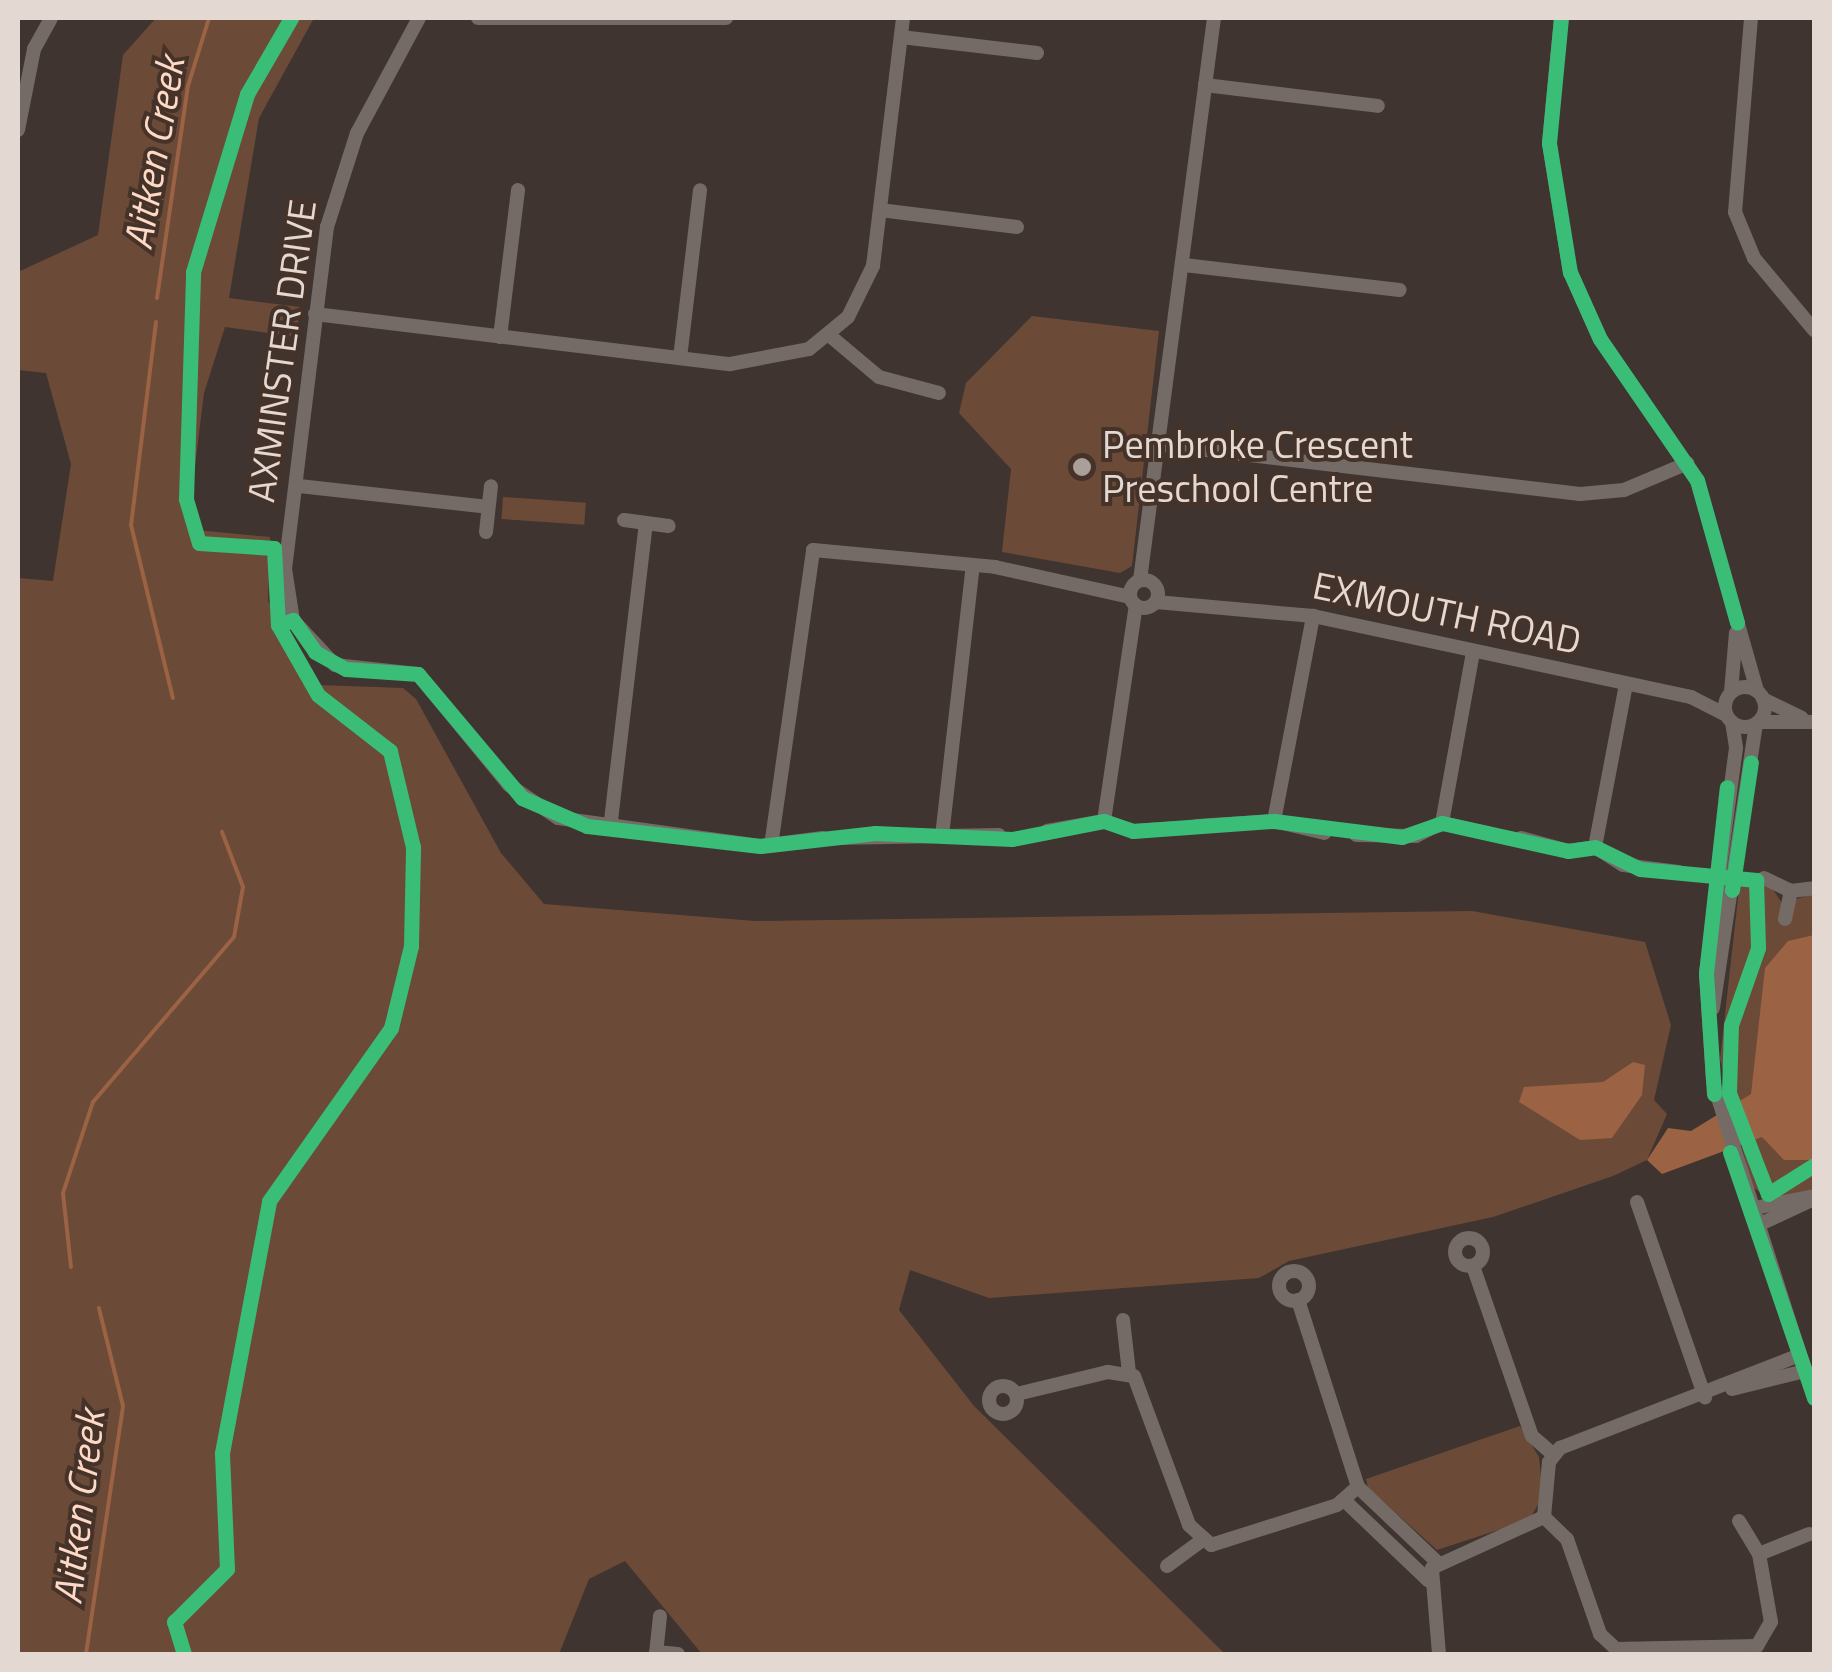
<!DOCTYPE html>
<html>
<head>
<meta charset="utf-8">
<style>
	body { margin:0 }
	#map { position:relative; width:1832px; height:1672px; overflow:hidden; background:#3f342f; font-family:"Titillium Web",sans-serif }
	div>[style] { position:absolute }
	[style*='--x'] { left:calc(var(--x)*1px); top:calc(var(--y)*1px); width:calc(var(--w)*1px); rotate:calc(var(--a)*1deg) }
	.green>* { inset:0; background:#6c4a38; transform-origin:0 0 }
	.water>* { inset:0; background:#9b6243 }
	.stream>* { height:4px; margin:-2px; padding:0 2px; transform-origin:2px; border-radius:2px; background:#9b6243 }
	.minor>* { height:14px; margin:-7px; padding:0 7px; transform-origin:7px; border-radius:7px; background:#746b67 }
	.minor>.ring { margin:-7px; padding:0; box-sizing:content-box; background:none; border:14px solid #746b67; border-radius:50% }
	.cycleway>* { height:15px; margin:-7.5px; padding:0 7.5px; transform-origin:7.5px; border-radius:7.5px; background:#3abd76 }
	.dots>* { width:28px; height:28px; translate:-50% -50%; box-sizing:border-box; border:5px solid #453229; border-radius:50% }
	span { translate:-50% -50%; white-space:nowrap; text-align:center; line-height:1.15; -webkit-text-stroke:8px #453229; paint-order:stroke }
	.street-label { font-size:38px; color:#e4d8d2 }
	.poi-label { font-size:38px; color:#e4d8d2 }
	.left { translate:0 -50%; text-align:left }
	.water-label { font-size:40px; color:#fed9c6; font-style:italic }
	.frame { position:absolute; inset:0; border:20px solid #e4d8d2; pointer-events:none }
</style>
</head>
<body>
<div id="map">
	<div class="green">
		<div style="clip-path:polygon(156px 18px,314px 18px,259px 118px,229px 298px,300px 307px,296px 337px,225px 327px,204px 393px,191px 498px,197px 530px,270px 537px,268px 601px,318px 685px,403px 688px,416px 699px,501px 853px,544px 904px,755px 921px,1472px 911px,1645px 942px,1671px 1025px,1654px 1100px,1667px 1114px,1647px 1160px,1613px 1176px,1493px 1217px,1289px 1261px,1259px 1278px,989px 1298px,910px 1270px,899px 1310px,974px 1406px,1225px 1654px,702px 1654px,625px 1561px,589px 1579px,559px 1654px,18px 1654px,18px 578px,53px 581px,71px 464px,46px 373px,18px 370px,18px 272px,98px 235px,123px 55px)"></div>
		<div style="clip-path:polygon(1032px 316px,1159px 331px,1132px 566px,1120px 573px,1002px 552px,1011px 469px,959px 413px,966px 383px)"></div>
		<div style="left:503px;top:497px;width:83px;height:22px;rotate:4deg"></div>
		<div style="clip-path:polygon(1740px 880px,1770px 885px,1782px 903px,1814px 894px,1814px 1189px,1771px 1199px,1752px 1187px,1720px 1059px)"></div>
		<div style="clip-path:polygon(1520px 1426px,1539px 1457px,1543px 1496px,1529px 1520px,1437px 1550px,1368px 1488px,1366px 1479px)"></div>
	</div>
	<div class="water">
		<div style="clip-path:polygon(1814px 935px,1814px 1160px,1784px 1160px,1762px 1137px,1662px 1174px,1647px 1160px,1668px 1128px,1691px 1131px,1751px 1094px,1765px 968px,1788px 941px)"></div>
		<div style="clip-path:polygon(1633px 1062px,1645px 1065px,1642px 1095px,1612px 1138px,1580px 1140px,1519px 1102px,1524px 1087px,1603px 1082px)"></div>
	</div>
	<div class="stream">
		<div style="--x:157;--y:298;--w:214;--a:-81.7"></div>
		<div style="--x:188;--y:86;--w:71;--a:-72.8"></div>
		<div style="--x:156;--y:322;--w:205;--a:97"></div>
		<div style="--x:131;--y:525;--w:178;--a:76.4"></div>
		<div style="--x:71;--y:1267;--w:74;--a:-96.2"></div>
		<div style="--x:63;--y:1193;--w:96;--a:-71.8"></div>
		<div style="--x:93;--y:1102;--w:217;--a:-49.5"></div>
		<div style="--x:234;--y:937;--w:51;--a:-79.8"></div>
		<div style="--x:243;--y:887;--w:59;--a:-110.9"></div>
		<div style="--x:86;--y:1654;--w:251;--a:-81.5"></div>
		<div style="--x:123;--y:1406;--w:101;--a:-103.8"></div>
	</div>
	<div class="minor">
		<div style="--x:419;--y:18;--w:131;--a:118.3"></div>
		<div style="--x:357;--y:133;--w:99;--a:107.7"></div>
		<div style="--x:327;--y:227;--w:345;--a:97"></div>
		<div style="--x:285;--y:569;--w:52;--a:81.1"></div>
		<div style="--x:293;--y:620;--w:62;--a:47"></div>
		<div style="--x:335;--y:665;--w:83;--a:6.2"></div>
		<div style="--x:418;--y:674;--w:144;--a:50.7"></div>
		<div style="--x:509;--y:785;--w:59;--a:34"></div>
		<div style="--x:558;--y:818;--w:204;--a:7.9"></div>
		<div style="--x:760;--y:846;--w:63;--a:-7.4"></div>
		<div style="--x:478;--y:18;--w:248;--a:0"></div>
		<div style="--x:1561;--y:18;--w:126;--a:95.5"></div>
		<div style="--x:1549;--y:143;--w:131;--a:80.8"></div>
		<div style="--x:1570;--y:272;--w:73;--a:65.9"></div>
		<div style="--x:1600;--y:339;--w:171;--a:55.5"></div>
		<div style="--x:1697;--y:480;--w:219;--a:74.1"></div>
		<div style="--x:1751;--y:18;--w:195;--a:94.7"></div>
		<div style="--x:1735;--y:212;--w:50;--a:67.6"></div>
		<div style="--x:1754;--y:258;--w:94;--a:50.2"></div>
		<div style="--x:901;--y:37;--w:137;--a:6.7"></div>
		<div style="--x:1205;--y:85;--w:174;--a:6.9"></div>
		<div style="--x:18;--y:130;--w:83;--a:-78.8"></div>
		<div style="--x:34;--y:49;--w:35;--a:-61"></div>
		<div style="--x:880;--y:210;--w:138;--a:7.1"></div>
		<div style="--x:1184;--y:265;--w:217;--a:6.6"></div>
		<div style="--x:315;--y:314;--w:418;--a:6.9"></div>
		<div style="--x:730;--y:364;--w:80;--a:-10.8"></div>
		<div style="--x:809;--y:349;--w:50;--a:-39.4"></div>
		<div style="--x:848;--y:317;--w:57;--a:-63.9"></div>
		<div style="--x:873;--y:266;--w:250;--a:-83.1"></div>
		<div style="--x:829;--y:335;--w:65;--a:40"></div>
		<div style="--x:879;--y:377;--w:62;--a:14.9"></div>
		<div style="--x:500;--y:337;--w:148;--a:-83"></div>
		<div style="--x:680;--y:358;--w:169;--a:-83.2"></div>
		<div style="--x:1163;--y:445;--w:420;--a:6.7"></div>
		<div style="--x:1580;--y:494;--w:44;--a:-5.2"></div>
		<div style="--x:1624;--y:490;--w:69;--a:-22.9"></div>
		<div style="--x:299;--y:486;--w:190;--a:6.3"></div>
		<div style="--x:624;--y:520;--w:45;--a:7.6"></div>
		<div style="--x:486;--y:532;--w:46;--a:-83.8"></div>
		<div class="ring" style="left:1130px;top:580px;width:14px;height:14px"></div>
		<div style="--x:1140;--y:580;--w:567;--a:-82.5"></div>
		<div style="--x:1156;--y:602;--w:158;--a:5.1"></div>
		<div style="--x:1313;--y:616;--w:387;--a:12.1"></div>
		<div style="--x:1691;--y:697;--w:39;--a:27"></div>
		<div class="ring" style="left:1725px;top:687px;width:26px;height:26px"></div>
		<div style="--x:1731;--y:692;--w:59;--a:-85.2"></div>
		<div style="--x:1763;--y:699;--w:43;--a:26"></div>
		<div style="--x:1732;--y:722;--w:26;--a:81"></div>
		<div style="--x:1736;--y:748;--w:227;--a:97.6"></div>
		<div style="--x:1706;--y:973;--w:109;--a:86.3"></div>
		<div style="--x:1713;--y:1082;--w:332;--a:72.3"></div>
		<div style="--x:1758;--y:722;--w:56;--a:0"></div>
		<div style="--x:1104;--y:821;--w:218;--a:-81.6"></div>
		<div style="--x:1274;--y:821;--w:209;--a:-79.2"></div>
		<div style="--x:1442;--y:823;--w:174;--a:-79.7"></div>
		<div style="--x:1197;--y:826;--w:77;--a:-3.7"></div>
		<div style="--x:1274;--y:821;--w:52;--a:13.2"></div>
		<div style="--x:610;--y:829;--w:308;--a:-83.3"></div>
		<div style="--x:1047;--y:831;--w:58;--a:-10"></div>
		<div style="--x:1104;--y:821;--w:31;--a:19"></div>
		<div style="--x:1133;--y:831;--w:46;--a:-3.7"></div>
		<div style="--x:1356;--y:835;--w:60;--a:1"></div>
		<div style="--x:1416;--y:836;--w:29;--a:-27"></div>
		<div style="--x:1442;--y:823;--w:49;--a:12.9"></div>
		<div style="--x:942;--y:836;--w:267;--a:-83.5"></div>
		<div style="--x:834;--y:838;--w:165;--a:-1"></div>
		<div style="--x:1521;--y:838;--w:49;--a:15.5"></div>
		<div style="--x:1568;--y:851;--w:27;--a:-8"></div>
		<div style="--x:1595;--y:847;--w:33;--a:33"></div>
		<div style="--x:1623;--y:865;--w:56;--a:7.1"></div>
		<div style="--x:772;--y:839;--w:292;--a:-81.9"></div>
		<div style="--x:813;--y:550;--w:183;--a:5.3"></div>
		<div style="--x:995;--y:567;--w:138;--a:12.5"></div>
		<div style="--x:1595;--y:847;--w:165;--a:-79.2"></div>
		<div style="--x:1764;--y:878;--w:30;--a:26"></div>
		<div style="--x:1785;--y:919;--w:29;--a:-78"></div>
		<div style="--x:1791;--y:891;--w:23;--a:-7"></div>
		<div style="--x:1713;--y:1008;--w:287;--a:-81.4"></div>
		<div style="--x:1637;--y:1202;--w:207;--a:70.8"></div>
		<div style="--x:1750;--y:1209;--w:65;--a:-11.5"></div>
		<div style="--x:1756;--y:1226;--w:64;--a:-25"></div>
		<div class="ring" style="left:1455px;top:1238px;width:14px;height:14px"></div>
		<div style="--x:1473;--y:1266;--w:180;--a:70.9"></div>
		<div style="--x:1532;--y:1436;--w:28;--a:41"></div>
		<div class="ring" style="left:1279px;top:1271px;width:16px;height:16px"></div>
		<div style="--x:1298;--y:1300;--w:196;--a:72.2"></div>
		<div style="--x:1123;--y:1320;--w:53;--a:83.5"></div>
		<div class="ring" style="left:989px;top:1386px;width:14px;height:14px"></div>
		<div style="--x:1732;--y:1389;--w:75;--a:-13.9"></div>
		<div style="--x:1017;--y:1394;--w:94;--a:-13.6"></div>
		<div style="--x:1108;--y:1372;--w:26;--a:9"></div>
		<div style="--x:1134;--y:1376;--w:159;--a:69.7"></div>
		<div style="--x:1189;--y:1525;--w:30;--a:42"></div>
		<div style="--x:1211;--y:1545;--w:132;--a:-17.6"></div>
		<div style="--x:1337;--y:1505;--w:28;--a:-41"></div>
		<div style="--x:1358;--y:1487;--w:109;--a:43.5"></div>
		<div style="--x:1345;--y:1501;--w:115;--a:43.6"></div>
		<div style="--x:1544;--y:1517;--w:32;--a:44"></div>
		<div style="--x:1567;--y:1539;--w:101;--a:70.8"></div>
		<div style="--x:1600;--y:1634;--w:22;--a:43"></div>
		<div style="--x:1616;--y:1649;--w:141;--a:-1.2"></div>
		<div style="--x:1757;--y:1646;--w:28;--a:-60"></div>
		<div style="--x:1771;--y:1622;--w:69;--a:-100"></div>
		<div style="--x:1759;--y:1554;--w:54;--a:-21.8"></div>
		<div style="--x:1739;--y:1521;--w:39;--a:59"></div>
		<div style="--x:1167;--y:1566;--w:42;--a:-36.3"></div>
		<div style="--x:656;--y:1652;--w:22;--a:5"></div>
		<div style="--x:656;--y:1654;--w:38;--a:-84"></div>
		<div style="--x:1439;--y:1654;--w:86;--a:-94.7"></div>
		<div style="--x:1432;--y:1568;--w:123;--a:-24.5"></div>
		<div style="--x:1544;--y:1517;--w:55;--a:-84.8"></div>
		<div style="--x:1549;--y:1462;--w:18;--a:-52"></div>
		<div style="--x:1560;--y:1448;--w:257;--a:-21.2"></div>
	</div>
	<div class="cycleway">
		<div style="--x:1561;--y:18;--w:126;--a:95.5"></div>
		<div style="--x:1549;--y:143;--w:131;--a:80.8"></div>
		<div style="--x:1570;--y:272;--w:73;--a:65.9"></div>
		<div style="--x:1600;--y:339;--w:171;--a:55.5"></div>
		<div style="--x:1697;--y:480;--w:148;--a:74.3"></div>
		<div style="--x:284;--y:623;--w:9;--a:-18"></div>
		<div style="--x:293;--y:620;--w:39;--a:55"></div>
		<div style="--x:315;--y:652;--w:35;--a:29"></div>
		<div style="--x:346;--y:669;--w:72;--a:4"></div>
		<div style="--x:418;--y:674;--w:162;--a:50"></div>
		<div style="--x:522;--y:798;--w:71;--a:23.3"></div>
		<div style="--x:587;--y:826;--w:174;--a:6.6"></div>
		<div style="--x:760;--y:846;--w:116;--a:-6.4"></div>
		<div style="--x:875;--y:833;--w:137;--a:2.5"></div>
		<div style="--x:1012;--y:839;--w:94;--a:-11.1"></div>
		<div style="--x:1104;--y:821;--w:31;--a:19"></div>
		<div style="--x:1133;--y:831;--w:141;--a:-4.1"></div>
		<div style="--x:1274;--y:821;--w:129;--a:7.1"></div>
		<div style="--x:1402;--y:837;--w:42;--a:-19.3"></div>
		<div style="--x:1442;--y:823;--w:129;--a:12.5"></div>
		<div style="--x:1568;--y:851;--w:27;--a:-8"></div>
		<div style="--x:1595;--y:847;--w:50;--a:26.1"></div>
		<div style="--x:1640;--y:869;--w:117;--a:5.4"></div>
		<div style="--x:1756;--y:880;--w:68;--a:88.3"></div>
		<div style="--x:1758;--y:948;--w:82;--a:109.3"></div>
		<div style="--x:1731;--y:1025;--w:68;--a:91.7"></div>
		<div style="--x:1729;--y:1093;--w:108;--a:68.9"></div>
		<div style="--x:1768;--y:1194;--w:54;--a:-32.2"></div>
		<div style="--x:1732;--y:890;--w:129;--a:-81.6"></div>
		<div style="--x:1714;--y:1094;--w:121;--a:-93.8"></div>
		<div style="--x:1706;--y:973;--w:187;--a:-83.6"></div>
		<div style="--x:1730;--y:1152;--w:260;--a:71.1"></div>
		<div style="--x:184;--y:1654;--w:34;--a:-107"></div>
		<div style="--x:174;--y:1622;--w:75;--a:-45"></div>
		<div style="--x:227;--y:1569;--w:116;--a:-92.5"></div>
		<div style="--x:222;--y:1453;--w:256;--a:-79.4"></div>
		<div style="--x:269;--y:1201;--w:212;--a:-54.8"></div>
		<div style="--x:391;--y:1028;--w:84;--a:-76.3"></div>
		<div style="--x:411;--y:946;--w:99;--a:-88.8"></div>
		<div style="--x:413;--y:847;--w:99;--a:-103.5"></div>
		<div style="--x:390;--y:751;--w:91;--a:-142.1"></div>
		<div style="--x:318;--y:695;--w:81;--a:-119.7"></div>
		<div style="--x:278;--y:625;--w:77;--a:-93"></div>
		<div style="--x:274;--y:548;--w:75;--a:-176.2"></div>
		<div style="--x:199;--y:543;--w:46;--a:-106.5"></div>
		<div style="--x:186;--y:499;--w:227;--a:-88.2"></div>
		<div style="--x:193;--y:272;--w:186;--a:-73.1"></div>
		<div style="--x:247;--y:94;--w:88;--a:-59.9"></div>
	</div>
	<div class="dots">
		<div style="left:1082px;top:467px;background:#aa9f99"></div>
	</div>
	<div class="street-label">
		<span style="left:282px;top:351px;rotate:-82deg">AXMINSTER DRIVE</span>
		<span style="left:1447px;top:613px;rotate:12deg">EXMOUTH ROAD</span>
	</div>
	<div class="poi-label">
		<span class="left" style="left:1102px;top:467px">Pembroke Crescent<br>Preschool Centre</span>
	</div>
	<div class="water-label">
		<span style="left:154px;top:153px;rotate:-80deg">Aitken Creek</span>
		<span style="left:79px;top:1507px;rotate:-83deg">Aitken Creek</span>
	</div>
	<div class="frame"></div>
</div>
</body>
</html>
